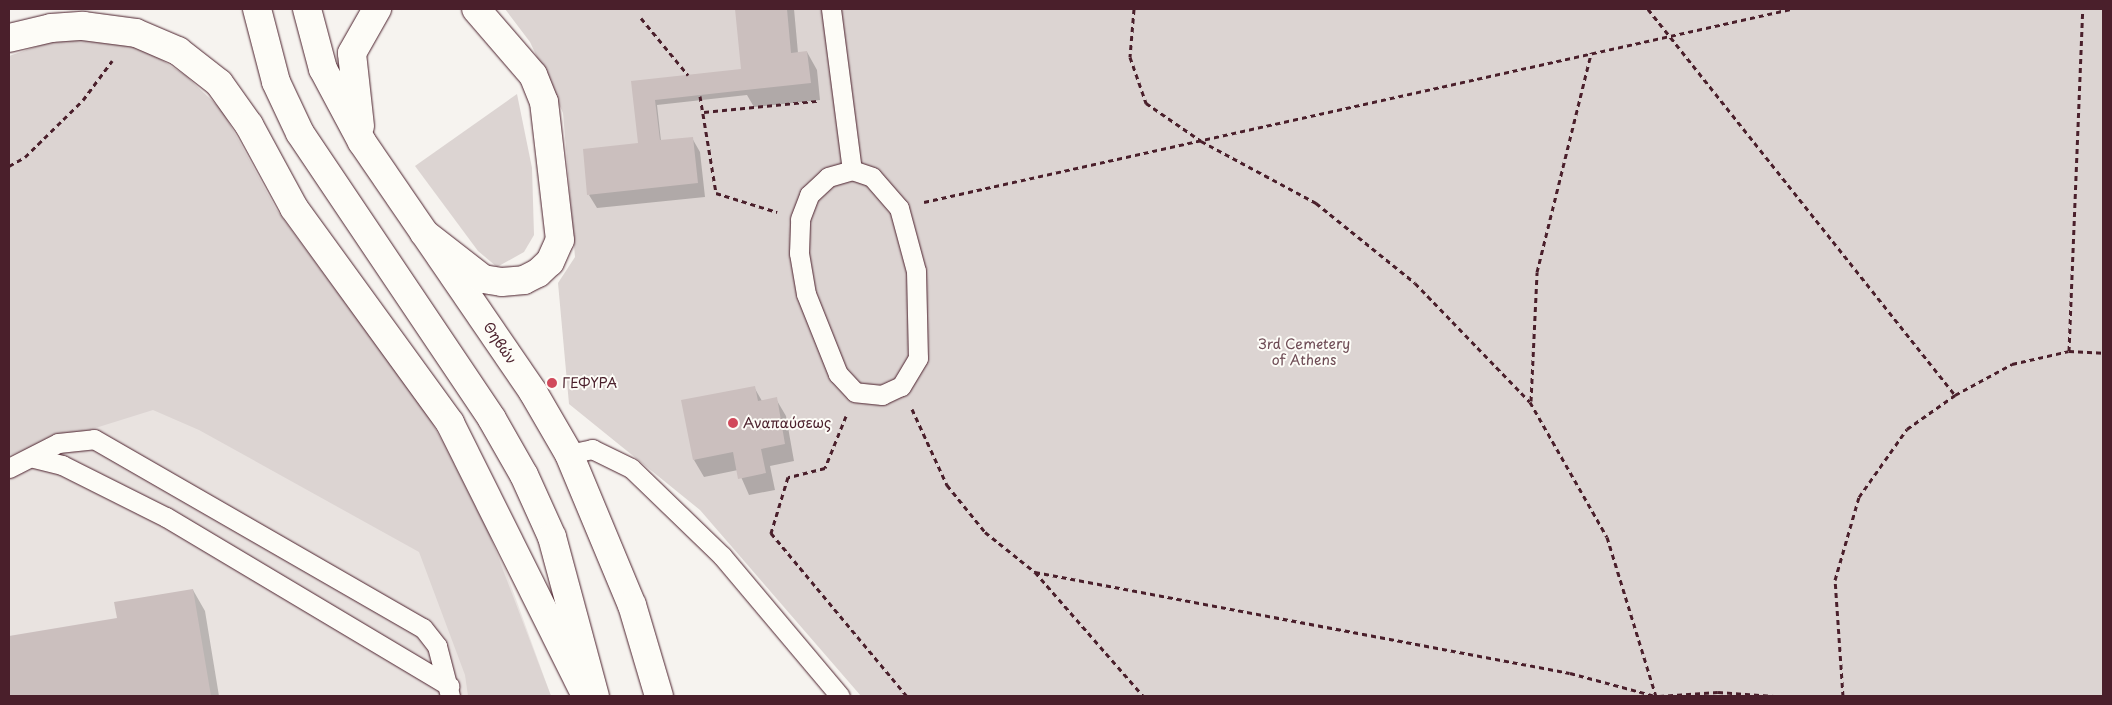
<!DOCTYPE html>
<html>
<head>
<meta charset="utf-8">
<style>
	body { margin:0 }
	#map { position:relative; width:2112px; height:705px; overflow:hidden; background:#f6f3ef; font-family:"Playpen Sans",sans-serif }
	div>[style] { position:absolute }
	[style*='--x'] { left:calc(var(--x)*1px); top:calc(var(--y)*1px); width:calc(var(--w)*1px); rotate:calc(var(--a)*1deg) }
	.built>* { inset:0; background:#e9e3e0 }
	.green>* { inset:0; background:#dcd4d2 }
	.shadow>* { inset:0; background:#0003 }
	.building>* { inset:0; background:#cbbfbe }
	.path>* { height:3px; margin-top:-1.5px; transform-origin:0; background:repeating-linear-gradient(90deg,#4a1f2b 0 5px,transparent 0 9px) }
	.roads { filter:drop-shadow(0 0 1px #4a1f2b) drop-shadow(0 0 1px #4a1f2b) }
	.lane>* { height:19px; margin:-9.5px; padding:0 9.5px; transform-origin:9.5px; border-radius:9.5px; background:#fdfcf7 }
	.secondary>* { height:28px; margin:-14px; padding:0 14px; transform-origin:14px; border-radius:14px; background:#fdfcf7 }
	.primary>* { height:28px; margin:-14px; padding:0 14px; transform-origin:14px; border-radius:14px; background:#fdfcf7 }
	.dots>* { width:14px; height:14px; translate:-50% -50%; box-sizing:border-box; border:2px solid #fdfcf7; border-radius:50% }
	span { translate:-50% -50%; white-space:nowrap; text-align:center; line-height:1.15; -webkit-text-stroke:4px #fdfcf7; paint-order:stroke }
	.street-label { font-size:14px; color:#4a1f2b }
	.park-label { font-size:14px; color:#6e4c55 }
	.poi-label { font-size:14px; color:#4a1f2b }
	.left { translate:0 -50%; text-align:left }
	.frame { position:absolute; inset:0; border:10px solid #4a1f2b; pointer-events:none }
</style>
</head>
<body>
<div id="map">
	<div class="built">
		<div style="clip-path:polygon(154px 55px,186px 76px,236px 135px,276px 209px,445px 444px,505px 569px,551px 696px,9px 696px,9px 56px)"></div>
	</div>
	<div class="green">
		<div style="clip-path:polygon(505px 9px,2103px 9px,2103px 696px,861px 696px,700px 510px,569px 404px,558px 283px,575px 257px,563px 113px,530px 42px)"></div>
		<div style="clip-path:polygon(90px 39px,134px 46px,154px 55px,186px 76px,222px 110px,276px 209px,430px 418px,489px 533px,551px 696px,468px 696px,465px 675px,419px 552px,199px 430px,153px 410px,9px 455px,9px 56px,53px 41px)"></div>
		<div style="clip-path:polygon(517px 94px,532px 168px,534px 235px,524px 252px,497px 267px,478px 251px,415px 166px)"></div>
	</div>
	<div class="shadow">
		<div style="clip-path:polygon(736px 9px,794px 9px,798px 53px,807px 52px,817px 70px,820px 100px,754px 107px,747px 95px,657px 105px,661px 141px,692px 138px,700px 152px,705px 197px,597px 208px,589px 195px,639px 144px,633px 82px,743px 75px)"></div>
		<div style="clip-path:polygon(754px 387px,762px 401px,776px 399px,786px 416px,794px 461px,770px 466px,775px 490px,749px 495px,738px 470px,704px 477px,694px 460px)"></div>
		<div style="clip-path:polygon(193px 590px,205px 611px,219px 696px,9px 696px,9px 637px,118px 619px)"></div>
	</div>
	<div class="building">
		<div style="clip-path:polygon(735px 9px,787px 9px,791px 53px,807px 51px,811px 83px,655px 100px,660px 140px,693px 137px,698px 183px,587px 195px,583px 149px,638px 143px,631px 81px,741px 69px)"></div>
		<div style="clip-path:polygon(755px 386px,758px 401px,777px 397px,785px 444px,761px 449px,766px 473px,738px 479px,733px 452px,693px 460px,681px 400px)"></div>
		<div style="clip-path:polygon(193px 589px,211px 696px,9px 696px,9px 636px,117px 618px,114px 602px)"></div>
	</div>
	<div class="path">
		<div style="--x:1134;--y:9;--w:48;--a:94.8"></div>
		<div style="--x:1130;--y:57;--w:49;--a:70.8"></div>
		<div style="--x:1146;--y:103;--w:67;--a:34.6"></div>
		<div style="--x:1201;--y:141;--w:131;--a:28.3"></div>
		<div style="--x:1316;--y:203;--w:127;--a:38.9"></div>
		<div style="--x:1415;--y:283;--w:165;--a:46"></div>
		<div style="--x:1530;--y:402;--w:155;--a:60.3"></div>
		<div style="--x:1607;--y:537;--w:166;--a:72.9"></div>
		<div style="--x:1648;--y:9;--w:493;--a:51.5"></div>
		<div style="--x:641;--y:18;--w:74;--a:50.5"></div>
		<div style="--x:700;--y:96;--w:98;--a:80.6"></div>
		<div style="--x:716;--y:193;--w:64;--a:17.3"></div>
		<div style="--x:704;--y:112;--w:114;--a:-5.6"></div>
		<div style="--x:9;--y:166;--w:18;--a:-29"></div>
		<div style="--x:25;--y:157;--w:81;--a:-44.5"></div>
		<div style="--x:83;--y:100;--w:49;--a:-53.4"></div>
		<div style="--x:924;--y:202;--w:888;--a:-12.55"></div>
		<div style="--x:2069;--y:351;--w:342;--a:-87.7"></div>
		<div style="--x:1531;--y:401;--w:129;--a:-87.3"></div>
		<div style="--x:1537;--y:272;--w:226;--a:-76.1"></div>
		<div style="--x:912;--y:409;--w:84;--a:65.3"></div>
		<div style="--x:947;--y:485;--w:60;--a:51"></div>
		<div style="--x:985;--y:532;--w:64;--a:38.7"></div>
		<div style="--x:1035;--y:572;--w:164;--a:48.9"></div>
		<div style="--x:846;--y:416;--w:56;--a:112"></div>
		<div style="--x:825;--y:468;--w:38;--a:166"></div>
		<div style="--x:788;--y:477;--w:59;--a:106.9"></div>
		<div style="--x:771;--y:533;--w:212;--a:50.2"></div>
		<div style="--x:1035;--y:572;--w:544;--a:10.69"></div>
		<div style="--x:1570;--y:673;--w:88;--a:15.1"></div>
		<div style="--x:1659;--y:696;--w:59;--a:-3.9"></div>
		<div style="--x:1718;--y:692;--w:56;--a:4.1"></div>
		<div style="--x:1843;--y:696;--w:116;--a:-93.9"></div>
		<div style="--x:1835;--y:580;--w:86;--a:-73.9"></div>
		<div style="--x:1859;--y:497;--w:83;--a:-54.8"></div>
		<div style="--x:1907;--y:429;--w:59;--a:-35.3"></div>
		<div style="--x:1955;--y:395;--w:65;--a:-28.5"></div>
		<div style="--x:2012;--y:364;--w:58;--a:-12.8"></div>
		<div style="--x:2069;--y:351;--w:34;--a:3"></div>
	</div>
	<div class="roads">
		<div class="lane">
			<div style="--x:831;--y:9;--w:162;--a:82.6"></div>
			<div style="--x:852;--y:170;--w:21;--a:19"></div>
			<div style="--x:872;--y:177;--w:41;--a:48.9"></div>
			<div style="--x:899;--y:208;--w:65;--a:74.9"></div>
			<div style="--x:916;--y:271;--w:87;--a:88.7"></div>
			<div style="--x:918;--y:358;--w:33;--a:121"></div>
			<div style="--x:901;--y:386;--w:21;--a:155"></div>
			<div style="--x:882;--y:395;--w:27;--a:-174"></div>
			<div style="--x:855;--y:392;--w:25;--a:-133"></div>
			<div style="--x:838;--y:374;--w:86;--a:-111.8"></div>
			<div style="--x:806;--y:294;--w:42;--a:-99.7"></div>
			<div style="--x:799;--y:253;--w:34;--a:-88"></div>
			<div style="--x:800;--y:219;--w:26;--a:-69"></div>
			<div style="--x:809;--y:195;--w:26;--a:-43"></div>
			<div style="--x:828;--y:177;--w:25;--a:-16"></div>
			<div style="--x:569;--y:454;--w:24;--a:-12"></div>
			<div style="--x:592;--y:449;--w:43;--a:26"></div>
			<div style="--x:631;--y:468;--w:127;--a:44"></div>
			<div style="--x:722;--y:556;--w:183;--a:49.9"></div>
			<div style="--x:34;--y:458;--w:29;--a:14"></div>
			<div style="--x:62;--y:465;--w:116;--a:26.6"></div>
			<div style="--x:166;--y:517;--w:330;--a:30.8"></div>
			<div style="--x:9;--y:468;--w:55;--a:-27"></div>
			<div style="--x:58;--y:443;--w:36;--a:-6"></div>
			<div style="--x:94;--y:439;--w:379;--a:29.9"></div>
			<div style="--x:423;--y:628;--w:23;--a:52"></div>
			<div style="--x:437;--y:646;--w:52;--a:75.4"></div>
		</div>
		<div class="secondary">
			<div style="--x:257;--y:9;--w:75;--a:75.4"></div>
			<div style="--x:276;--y:82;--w:56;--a:64.8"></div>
			<div style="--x:300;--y:133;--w:344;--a:56.1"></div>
			<div style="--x:492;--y:419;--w:64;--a:60.3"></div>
			<div style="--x:524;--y:475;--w:68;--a:65.7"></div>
			<div style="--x:552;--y:537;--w:165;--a:74.9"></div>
			<div style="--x:307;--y:9;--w:62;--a:75.1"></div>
			<div style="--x:323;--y:69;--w:83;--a:61.9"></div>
			<div style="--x:362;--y:142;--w:303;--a:55.6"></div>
			<div style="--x:533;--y:392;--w:72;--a:59.9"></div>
			<div style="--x:569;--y:454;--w:164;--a:67.4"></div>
			<div style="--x:632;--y:605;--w:95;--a:73.5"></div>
			<div style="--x:360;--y:126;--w:73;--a:-96.3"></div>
			<div style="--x:352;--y:53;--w:51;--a:-60.4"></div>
		</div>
		<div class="primary">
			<div style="--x:9;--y:38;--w:43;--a:-13.4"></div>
			<div style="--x:51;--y:28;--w:32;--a:-4"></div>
			<div style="--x:83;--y:26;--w:53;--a:7.5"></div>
			<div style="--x:136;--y:33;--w:46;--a:23.2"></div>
			<div style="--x:178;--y:51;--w:52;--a:38"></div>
			<div style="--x:219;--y:83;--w:52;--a:54.5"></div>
			<div style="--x:249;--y:125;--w:94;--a:61.5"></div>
			<div style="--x:294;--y:208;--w:266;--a:54"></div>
			<div style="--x:450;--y:423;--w:305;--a:63.5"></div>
			<div style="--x:424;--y:233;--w:75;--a:37.9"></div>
			<div style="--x:483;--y:279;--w:19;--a:9"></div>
			<div style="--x:502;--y:282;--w:22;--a:-5"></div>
			<div style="--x:524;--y:280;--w:16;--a:-27"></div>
			<div style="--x:538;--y:273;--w:16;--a:-43"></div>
			<div style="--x:550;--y:262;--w:24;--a:-66"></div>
			<div style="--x:560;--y:240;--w:139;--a:-96.6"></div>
			<div style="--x:544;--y:102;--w:29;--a:-112"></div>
			<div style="--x:533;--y:75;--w:87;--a:-130.8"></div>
		</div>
	</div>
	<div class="dots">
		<div style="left:552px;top:383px;background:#d1495b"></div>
		<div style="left:733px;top:423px;background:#d1495b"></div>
	</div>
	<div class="street-label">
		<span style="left:500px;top:343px;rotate:56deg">Θηβών</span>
	</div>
	<div class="park-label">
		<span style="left:1304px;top:352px">3rd Cemetery<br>of Athens</span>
	</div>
	<div class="poi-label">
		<span class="left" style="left:562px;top:383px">ΓΕΦΥΡΑ</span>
		<span class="left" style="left:743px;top:423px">Αναπαύσεως</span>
	</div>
	<div class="frame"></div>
</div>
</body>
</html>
